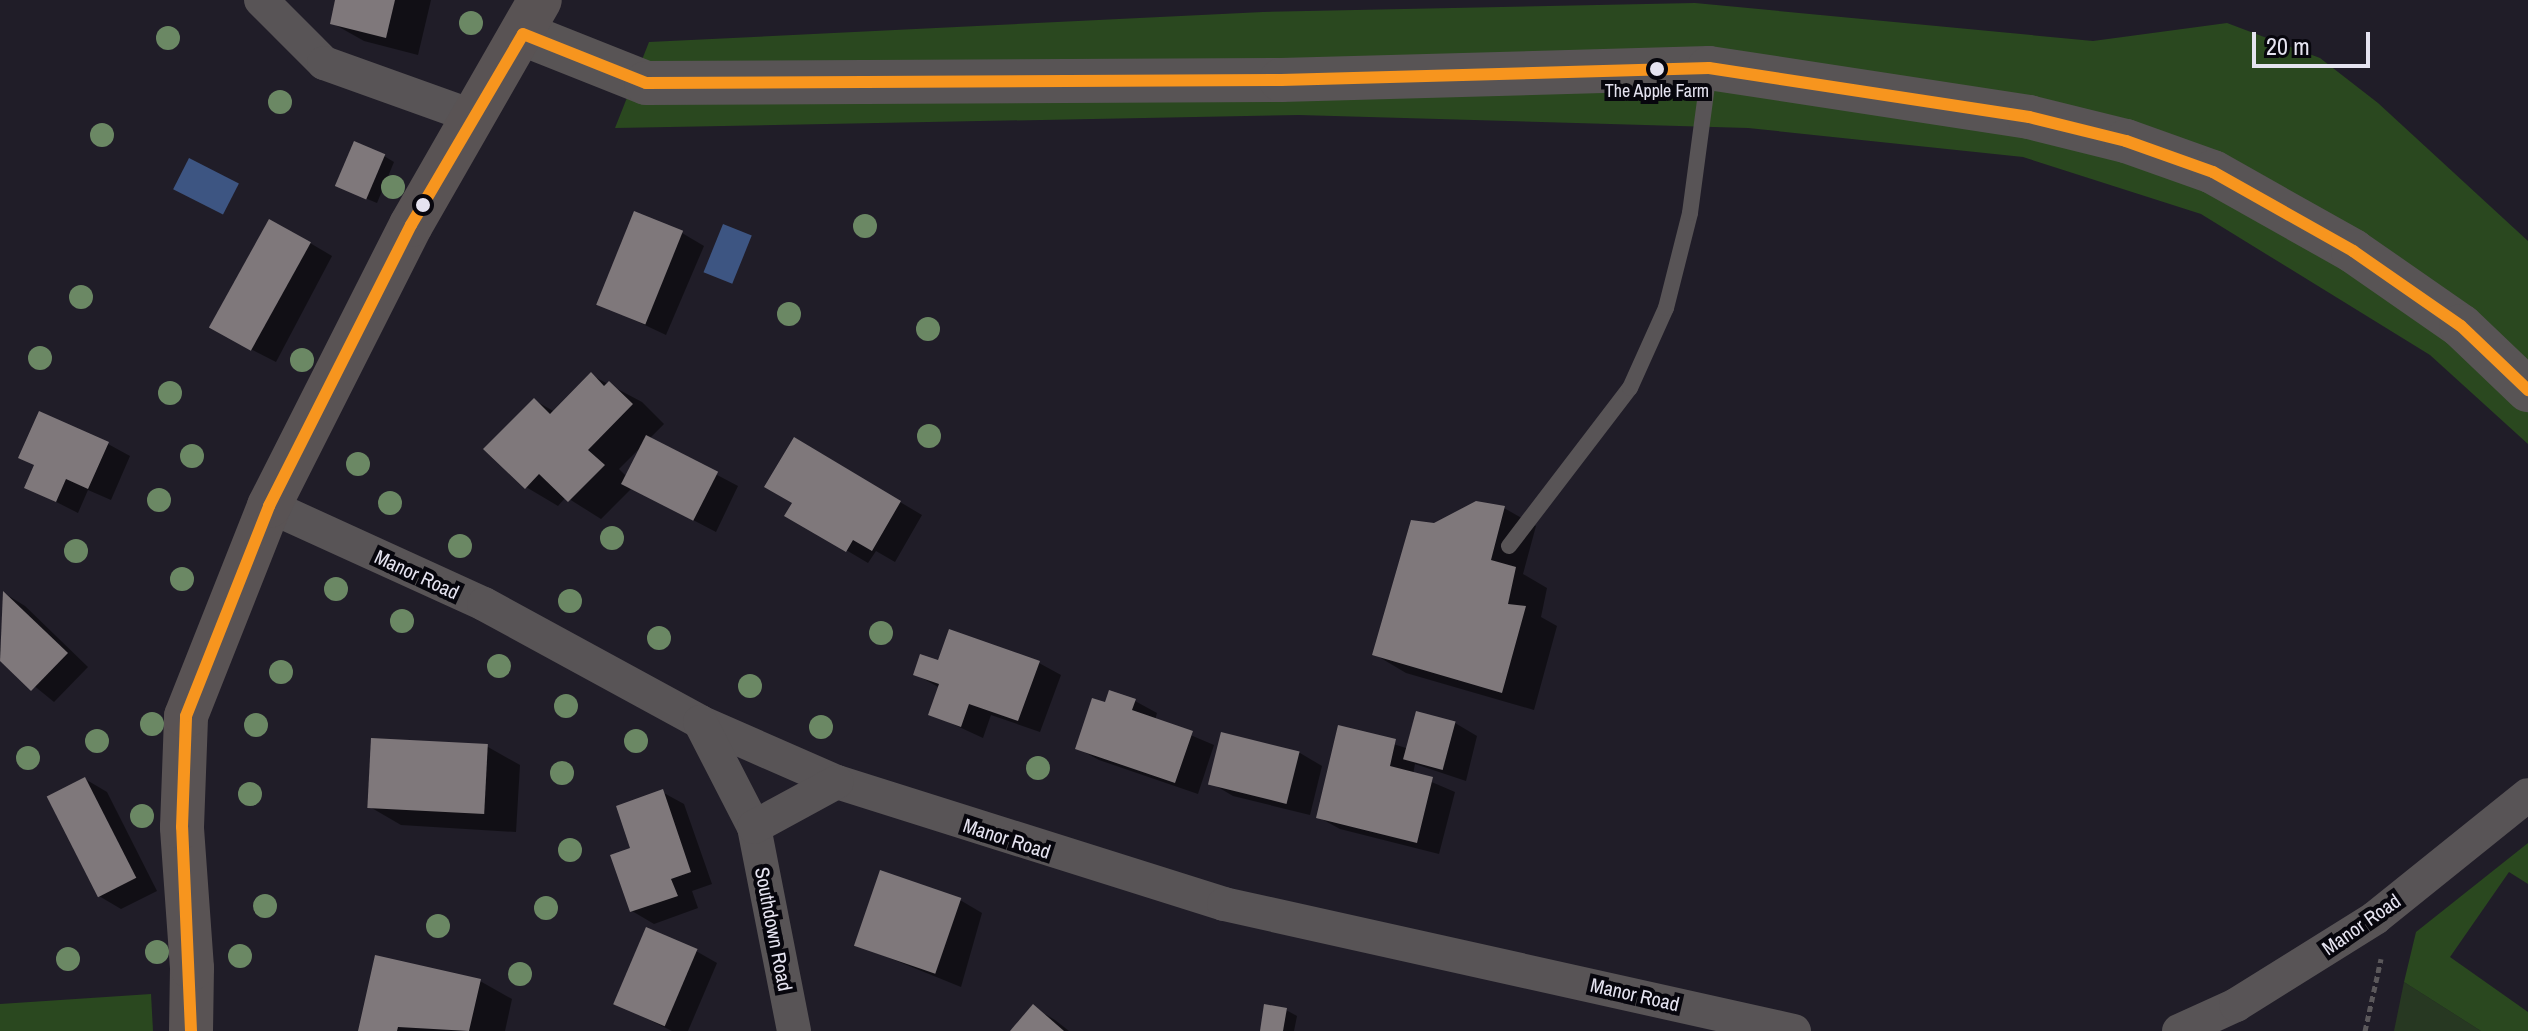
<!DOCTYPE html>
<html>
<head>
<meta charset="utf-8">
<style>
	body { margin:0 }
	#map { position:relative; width:2528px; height:1031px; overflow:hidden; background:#201d28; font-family:"Archivo Narrow",sans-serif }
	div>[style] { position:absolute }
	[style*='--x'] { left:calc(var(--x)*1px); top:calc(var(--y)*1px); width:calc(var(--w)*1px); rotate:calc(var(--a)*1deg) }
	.green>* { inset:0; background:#273822 }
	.forest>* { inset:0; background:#2a481f }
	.water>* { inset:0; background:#3d5582; transform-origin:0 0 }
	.shadow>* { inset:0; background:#0007 }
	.building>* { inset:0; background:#7f787b; transform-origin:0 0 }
	.path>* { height:5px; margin-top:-2.5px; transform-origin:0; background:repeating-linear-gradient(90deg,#5b585b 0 6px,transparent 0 10px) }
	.lane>* { height:16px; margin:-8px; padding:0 8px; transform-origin:8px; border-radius:8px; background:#585456 }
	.street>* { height:34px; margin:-17px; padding:0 17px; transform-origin:17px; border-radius:17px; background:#585456 }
	.secondary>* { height:44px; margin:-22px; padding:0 22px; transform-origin:22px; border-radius:22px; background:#585455 }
	.primary>* { height:44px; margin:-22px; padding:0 22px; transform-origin:22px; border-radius:22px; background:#595354 }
	.bus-1>* { height:12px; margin:-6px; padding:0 6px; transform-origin:6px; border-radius:6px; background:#f7951e }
	.trees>* { width:24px; height:24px; margin:-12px; border-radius:50%; background:#6b8864 }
	.dots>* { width:22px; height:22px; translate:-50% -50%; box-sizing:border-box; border:4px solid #07060d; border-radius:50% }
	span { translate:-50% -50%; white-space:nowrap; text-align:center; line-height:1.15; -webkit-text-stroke:8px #07060d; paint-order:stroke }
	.bus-label { font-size:18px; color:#e5e3f0 }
	.street-label { font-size:20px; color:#e5e3f0 }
	.scale { position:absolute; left:2252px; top:32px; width:118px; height:36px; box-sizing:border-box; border:4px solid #e5e3f0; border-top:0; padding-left:10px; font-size:24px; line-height:28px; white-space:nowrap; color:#e5e3f0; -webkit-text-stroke:6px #07060d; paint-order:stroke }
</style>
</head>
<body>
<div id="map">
	<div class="green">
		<div style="clip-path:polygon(2404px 982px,2481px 1031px,2394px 1031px)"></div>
	</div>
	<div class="forest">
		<div style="clip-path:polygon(1695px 3px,2093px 41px,2227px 23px,2320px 58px,2378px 103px,2528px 241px,2528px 444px,2430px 355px,2201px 214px,2023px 157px,1748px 128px,1299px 115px,615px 128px,649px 42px,1263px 12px)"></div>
		<div style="clip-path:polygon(2528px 843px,2528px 884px,2509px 872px,2450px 957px,2528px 1012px,2528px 1031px,2481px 1031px,2404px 982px,2416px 932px)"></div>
		<div style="clip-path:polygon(151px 994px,153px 1031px,0 1031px,0 1004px)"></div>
	</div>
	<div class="water">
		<div style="left:189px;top:158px;width:56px;height:35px;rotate:27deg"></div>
		<div style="left:723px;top:224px;width:31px;height:52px;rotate:22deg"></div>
	</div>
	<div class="shadow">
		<div style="clip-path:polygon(338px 0,431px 0,418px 55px,364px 41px,332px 23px)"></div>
		<div style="clip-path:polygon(384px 156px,394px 162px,377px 203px,348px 191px)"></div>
		<div style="clip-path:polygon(682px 233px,704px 246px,666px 335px,598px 303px)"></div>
		<div style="clip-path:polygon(310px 243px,332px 256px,276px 362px,235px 341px)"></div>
		<div style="clip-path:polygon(evenodd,591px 375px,642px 402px,664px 424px,649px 439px,738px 486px,716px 532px,632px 488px,601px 519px,566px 497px,558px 506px,526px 487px,534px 400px,555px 412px,591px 375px,642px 446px,627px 477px,619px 469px,642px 446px)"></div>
		<div style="clip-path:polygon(795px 440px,922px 515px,895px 562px,876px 551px,868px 563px,787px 515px,794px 504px)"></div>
		<div style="clip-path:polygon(108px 444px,130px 456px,111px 500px,88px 490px,78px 513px,27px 487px)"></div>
		<div style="clip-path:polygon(1504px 508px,1536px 526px,1523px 574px,1547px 588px,1541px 617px,1557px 626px,1534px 710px,1406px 673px,1374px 654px)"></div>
		<div style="clip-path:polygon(4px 593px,25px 606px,88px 667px,54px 702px,0 658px)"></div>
		<div style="clip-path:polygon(939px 662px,1039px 663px,1061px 675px,1040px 732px,991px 715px,983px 738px,931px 714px,940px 688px,915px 674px)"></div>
		<div style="clip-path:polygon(1135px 701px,1157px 713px,1155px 720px,1214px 745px,1198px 794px,1099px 760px,1077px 748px,1106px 705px)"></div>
		<div style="clip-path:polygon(1455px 723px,1477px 736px,1466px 781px,1415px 764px,1413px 774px,1455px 792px,1439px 854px,1340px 829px,1318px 817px,1340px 727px,1409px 749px)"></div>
		<div style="clip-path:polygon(1222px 734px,1300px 753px,1322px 766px,1310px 815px,1233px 796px,1211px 783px)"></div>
		<div style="clip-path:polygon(488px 747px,520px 765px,516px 832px,401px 825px,370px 807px)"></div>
		<div style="clip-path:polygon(85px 779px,107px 792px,157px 891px,121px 909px,99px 896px)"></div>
		<div style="clip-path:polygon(662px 792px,684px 804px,712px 884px,692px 891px,698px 908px,654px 924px,632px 911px,633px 849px)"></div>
		<div style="clip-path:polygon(960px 900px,982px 913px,961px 987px,860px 946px)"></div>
		<div style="clip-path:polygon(696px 951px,717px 963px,688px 1031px,672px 1031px,615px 1003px)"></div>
		<div style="clip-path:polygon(480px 981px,512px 999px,505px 1031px,360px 1031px)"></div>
		<div style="clip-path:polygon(1033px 1007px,1055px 1020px,1069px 1031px,1013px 1031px)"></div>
		<div style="clip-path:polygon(1286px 1010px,1297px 1016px,1294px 1031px,1262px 1031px)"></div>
	</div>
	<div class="building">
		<div style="clip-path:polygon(335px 0,395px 0,386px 38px,330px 24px)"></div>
		<div style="left:354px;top:141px;width:34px;height:49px;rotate:23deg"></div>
		<div style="left:634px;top:211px;width:53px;height:101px;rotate:22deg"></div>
		<div style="left:269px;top:219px;width:48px;height:124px;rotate:29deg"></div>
		<div style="clip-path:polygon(591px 372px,604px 386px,609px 381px,633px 404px,588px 450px,605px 465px,568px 502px,539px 474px,525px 489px,483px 449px,534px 398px,550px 414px)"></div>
		<div style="clip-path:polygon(39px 411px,109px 442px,88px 489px,66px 479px,56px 502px,24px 488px,34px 465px,18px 458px)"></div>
		<div style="left:646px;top:435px;width:81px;height:55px;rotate:27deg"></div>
		<div style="clip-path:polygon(794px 437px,901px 501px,872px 551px,853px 540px,846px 552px,784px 516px,792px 503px,764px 487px)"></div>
		<div style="clip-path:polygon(1476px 501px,1505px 506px,1491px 560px,1516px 567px,1508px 604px,1526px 606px,1502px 693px,1372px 655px,1411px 520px,1434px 523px)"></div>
		<div style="clip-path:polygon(3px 591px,68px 653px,31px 691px,0 661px)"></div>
		<div style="clip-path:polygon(949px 629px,1040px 661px,1018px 721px,969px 704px,961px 727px,928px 715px,939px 684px,913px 675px,920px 654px,938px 660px)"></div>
		<div style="clip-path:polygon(1109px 690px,1136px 699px,1132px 710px,1193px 731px,1175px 783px,1075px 749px,1092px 698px,1105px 702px)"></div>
		<div style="left:1416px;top:711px;width:41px;height:50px;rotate:15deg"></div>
		<div style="clip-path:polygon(1338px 725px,1396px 739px,1390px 766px,1433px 777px,1417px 843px,1316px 818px)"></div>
		<div style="left:1221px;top:732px;width:81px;height:54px;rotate:14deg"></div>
		<div style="left:371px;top:738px;width:117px;height:70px;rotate:3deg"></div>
		<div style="left:85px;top:777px;width:113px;height:43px;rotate:63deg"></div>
		<div style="clip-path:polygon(663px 789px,691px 872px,671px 879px,678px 896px,630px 912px,610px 855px,630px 848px,616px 806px)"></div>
		<div style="left:880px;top:870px;width:86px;height:80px;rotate:19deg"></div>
		<div style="left:646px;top:927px;width:56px;height:84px;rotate:23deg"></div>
		<div style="clip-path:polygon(375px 955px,481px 979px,469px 1031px,398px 1027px,397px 1031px,358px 1031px)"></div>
		<div style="clip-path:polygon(1033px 1004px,1064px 1031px,1010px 1031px)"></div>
		<div style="clip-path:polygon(1264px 1004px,1287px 1008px,1283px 1031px,1260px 1031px)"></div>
	</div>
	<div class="path">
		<div style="--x:2365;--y:1031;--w:74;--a:-77.5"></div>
	</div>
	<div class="lane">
		<div style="--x:1509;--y:546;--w:199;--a:-52.6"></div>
		<div style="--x:1630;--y:388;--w:88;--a:-65.8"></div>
		<div style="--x:1666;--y:308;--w:98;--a:-75.8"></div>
		<div style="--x:1690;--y:213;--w:144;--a:-82.4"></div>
	</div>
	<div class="street">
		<div style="--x:261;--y:0;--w:89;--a:45"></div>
		<div style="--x:324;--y:63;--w:160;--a:19.7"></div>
		<div style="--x:269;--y:506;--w:236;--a:24.5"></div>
		<div style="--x:484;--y:604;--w:246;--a:28.6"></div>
		<div style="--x:700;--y:722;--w:150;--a:23.7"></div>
		<div style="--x:837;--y:782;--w:406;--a:17.5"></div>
		<div style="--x:1224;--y:904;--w:584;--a:12.56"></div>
		<div style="--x:700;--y:722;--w:118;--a:62.8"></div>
		<div style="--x:754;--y:827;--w:208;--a:78.9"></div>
		<div style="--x:754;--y:827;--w:94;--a:-28.5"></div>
		<div style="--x:2179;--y:1031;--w:63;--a:-24.5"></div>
		<div style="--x:2236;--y:1005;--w:164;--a:-32"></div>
		<div style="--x:2375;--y:918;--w:196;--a:-38.8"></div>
	</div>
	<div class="secondary">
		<div style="--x:523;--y:34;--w:132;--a:21.7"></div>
		<div style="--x:646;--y:83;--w:635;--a:-0.27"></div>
		<div style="--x:1281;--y:80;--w:428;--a:-1.6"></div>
		<div style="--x:1709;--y:68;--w:324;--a:8.7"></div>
		<div style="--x:2029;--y:117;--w:100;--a:13.9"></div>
		<div style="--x:2126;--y:141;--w:92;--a:19.6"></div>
		<div style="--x:2213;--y:172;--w:161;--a:29.4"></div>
		<div style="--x:2353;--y:251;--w:131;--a:34.8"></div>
		<div style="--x:2461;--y:326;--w:93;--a:43.7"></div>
	</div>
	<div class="primary">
		<div style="--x:191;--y:1031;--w:63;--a:-89.1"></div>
		<div style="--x:192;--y:968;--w:141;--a:-94.1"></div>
		<div style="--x:182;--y:827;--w:111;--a:-87.9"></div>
		<div style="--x:186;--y:716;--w:226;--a:-68.4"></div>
		<div style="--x:269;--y:506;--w:315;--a:-63.2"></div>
		<div style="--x:411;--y:225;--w:259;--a:-60.2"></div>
	</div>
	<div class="bus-1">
		<div style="--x:191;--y:1031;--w:204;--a:-92.5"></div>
		<div style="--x:182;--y:827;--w:111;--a:-87.9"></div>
		<div style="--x:186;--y:716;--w:226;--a:-68.4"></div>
		<div style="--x:269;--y:506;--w:315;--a:-63.2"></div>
		<div style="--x:411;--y:225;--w:221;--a:-59.6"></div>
		<div style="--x:523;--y:34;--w:132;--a:21.7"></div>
		<div style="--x:646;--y:83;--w:635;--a:-0.27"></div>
		<div style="--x:1281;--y:80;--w:428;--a:-1.6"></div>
		<div style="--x:1709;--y:68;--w:324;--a:8.7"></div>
		<div style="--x:2029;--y:117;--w:100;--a:13.9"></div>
		<div style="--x:2126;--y:141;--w:92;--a:19.6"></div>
		<div style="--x:2213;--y:172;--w:161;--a:29.4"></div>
		<div style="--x:2353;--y:251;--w:131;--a:34.8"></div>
		<div style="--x:2461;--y:326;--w:93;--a:43.7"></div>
	</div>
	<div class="trees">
		<div style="left:471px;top:23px"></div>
		<div style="left:168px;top:38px"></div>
		<div style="left:280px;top:102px"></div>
		<div style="left:102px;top:135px"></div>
		<div style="left:393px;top:187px"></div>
		<div style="left:865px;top:226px"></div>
		<div style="left:81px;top:297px"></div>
		<div style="left:789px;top:314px"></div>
		<div style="left:928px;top:329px"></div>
		<div style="left:40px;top:358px"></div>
		<div style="left:302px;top:360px"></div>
		<div style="left:170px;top:393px"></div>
		<div style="left:929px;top:436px"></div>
		<div style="left:192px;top:456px"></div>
		<div style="left:358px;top:464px"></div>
		<div style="left:159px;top:500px"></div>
		<div style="left:390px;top:503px"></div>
		<div style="left:612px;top:538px"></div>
		<div style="left:460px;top:546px"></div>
		<div style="left:76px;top:551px"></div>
		<div style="left:182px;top:579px"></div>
		<div style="left:336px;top:589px"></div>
		<div style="left:570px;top:601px"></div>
		<div style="left:402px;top:621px"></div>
		<div style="left:881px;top:633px"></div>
		<div style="left:659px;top:638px"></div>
		<div style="left:499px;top:666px"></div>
		<div style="left:281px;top:672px"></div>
		<div style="left:750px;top:686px"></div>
		<div style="left:566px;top:706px"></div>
		<div style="left:152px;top:724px"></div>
		<div style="left:256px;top:725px"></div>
		<div style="left:821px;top:727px"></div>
		<div style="left:97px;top:741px"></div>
		<div style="left:636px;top:741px"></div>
		<div style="left:28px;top:758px"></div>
		<div style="left:1038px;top:768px"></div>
		<div style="left:562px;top:773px"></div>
		<div style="left:250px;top:794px"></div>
		<div style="left:142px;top:816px"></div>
		<div style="left:570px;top:850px"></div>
		<div style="left:265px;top:906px"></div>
		<div style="left:546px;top:908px"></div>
		<div style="left:438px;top:926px"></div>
		<div style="left:157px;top:952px"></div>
		<div style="left:240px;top:956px"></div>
		<div style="left:68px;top:959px"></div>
		<div style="left:520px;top:974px"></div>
	</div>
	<div class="dots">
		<div style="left:1657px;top:69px;background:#e5e3f0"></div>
		<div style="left:423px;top:205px;background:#e5e3f0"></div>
	</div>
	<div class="bus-label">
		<span style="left:1657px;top:91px">The Apple Farm</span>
	</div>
	<div class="street-label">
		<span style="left:417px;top:574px;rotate:25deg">Manor Road</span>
		<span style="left:1007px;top:838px;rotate:18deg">Manor Road</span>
		<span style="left:2361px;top:924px;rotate:-35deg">Manor Road</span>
		<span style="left:774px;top:929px;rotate:79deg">Southdown Road</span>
		<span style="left:1635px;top:994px;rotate:13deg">Manor Road</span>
	</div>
	<div class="scale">20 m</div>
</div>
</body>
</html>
